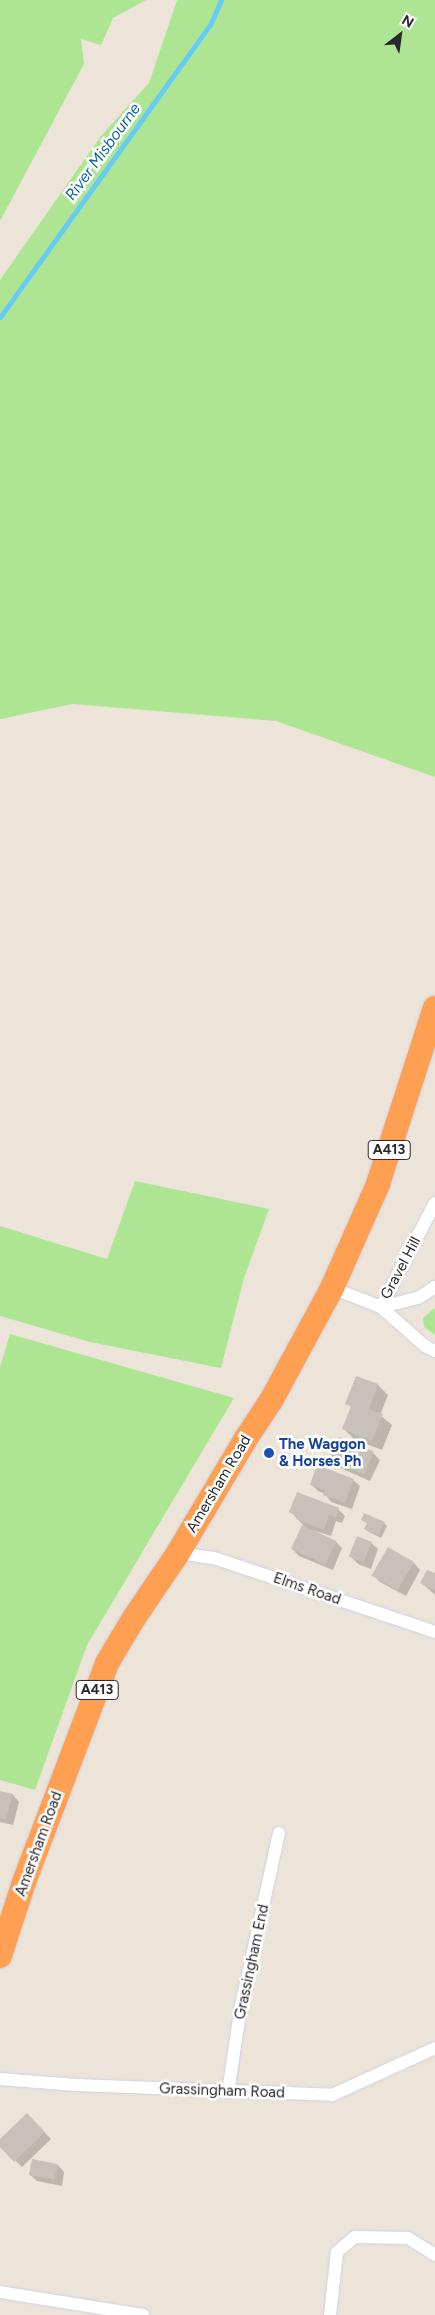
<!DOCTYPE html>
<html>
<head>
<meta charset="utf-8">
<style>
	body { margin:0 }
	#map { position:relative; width:435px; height:2315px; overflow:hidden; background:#ece4d9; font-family:Figtree,sans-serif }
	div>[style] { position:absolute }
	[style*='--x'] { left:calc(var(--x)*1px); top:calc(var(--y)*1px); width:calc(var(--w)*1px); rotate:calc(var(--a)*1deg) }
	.green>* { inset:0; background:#aee593 }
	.shadow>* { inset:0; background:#0003 }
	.stream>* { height:5px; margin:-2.5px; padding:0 2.5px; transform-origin:2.5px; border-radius:2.5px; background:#67ccf3 }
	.building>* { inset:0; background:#c7c1b9; transform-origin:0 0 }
	.roads { filter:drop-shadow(0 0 1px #cfd2e3) drop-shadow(0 0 1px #cfd2e3) }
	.street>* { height:12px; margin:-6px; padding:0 6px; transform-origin:6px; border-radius:6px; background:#fff }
	.highway>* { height:24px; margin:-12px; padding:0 12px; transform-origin:12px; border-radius:12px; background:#ff9f51 }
	.dots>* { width:14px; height:14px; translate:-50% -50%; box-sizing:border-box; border:2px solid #fff; border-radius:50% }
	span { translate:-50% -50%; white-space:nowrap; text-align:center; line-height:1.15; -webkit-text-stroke:5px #fff; paint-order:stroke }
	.shield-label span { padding:1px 4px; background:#fff; border:1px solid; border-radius:4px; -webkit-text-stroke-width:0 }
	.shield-label { font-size:14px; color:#292929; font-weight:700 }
	.street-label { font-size:15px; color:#292929 }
	.transit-label { font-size:15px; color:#164399; font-weight:700 }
	.left { translate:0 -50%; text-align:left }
	.water-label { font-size:16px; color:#08689e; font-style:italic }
	.north { position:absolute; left:375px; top:10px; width:50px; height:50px; -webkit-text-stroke:4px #fff; paint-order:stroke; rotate:30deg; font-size:14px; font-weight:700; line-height:20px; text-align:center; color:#292929 }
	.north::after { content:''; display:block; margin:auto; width:18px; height:22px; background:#292929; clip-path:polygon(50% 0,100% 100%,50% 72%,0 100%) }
</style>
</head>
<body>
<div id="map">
	<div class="green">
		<div style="clip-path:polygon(0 0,146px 0,113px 18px,101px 45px,81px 39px,84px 64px,0 221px)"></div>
		<div style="clip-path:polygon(177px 0,435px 0,435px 777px,276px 721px,73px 704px,0 719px,0 280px,101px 136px,149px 83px)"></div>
		<div style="clip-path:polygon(135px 1181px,269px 1209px,244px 1278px,221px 1368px,90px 1342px,0 1316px,0 1226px,107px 1259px)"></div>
		<div style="clip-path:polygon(435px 1308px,435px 1335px,424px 1327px,423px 1318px)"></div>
		<div style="clip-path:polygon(10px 1334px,234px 1398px,87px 1645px,35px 1790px,0 1780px,0 1367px)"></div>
	</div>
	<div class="shadow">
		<div style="clip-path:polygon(357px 1377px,378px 1385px,388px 1395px,380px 1415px,392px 1425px,382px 1450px,354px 1439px,344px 1429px,352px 1408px,347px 1403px)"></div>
		<div style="clip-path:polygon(373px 1453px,380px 1460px,370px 1481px,336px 1466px,329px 1460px)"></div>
		<div style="clip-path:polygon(353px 1480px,360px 1486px,352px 1509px,331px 1502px,325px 1494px,318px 1491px,311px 1484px)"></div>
		<div style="clip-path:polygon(338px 1509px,345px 1516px,342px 1523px,336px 1521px,331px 1536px,306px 1528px,291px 1512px)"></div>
		<div style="clip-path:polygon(363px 1520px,384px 1523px,387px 1526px,381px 1538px,369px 1532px,365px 1529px,368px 1524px)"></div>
		<div style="clip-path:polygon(302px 1527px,336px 1542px,342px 1548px,333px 1570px,299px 1556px,292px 1549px)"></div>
		<div style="clip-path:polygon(371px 1543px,378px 1549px,371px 1569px,358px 1564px,351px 1557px)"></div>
		<div style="clip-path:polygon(388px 1549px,414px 1563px,420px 1570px,406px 1596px,380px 1582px,374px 1576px)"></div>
		<div style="clip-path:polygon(435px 1575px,435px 1595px,422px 1583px)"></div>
		<div style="clip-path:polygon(0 1792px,13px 1795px,19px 1802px,13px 1825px,0 1822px)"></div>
		<div style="clip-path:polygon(27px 2115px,51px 2139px,22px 2167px,0 2145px,0 2141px)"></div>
		<div style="clip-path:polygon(58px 2165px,64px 2172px,62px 2186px,37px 2181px,30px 2175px)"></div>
	</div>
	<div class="stream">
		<div style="--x:0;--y:317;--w:360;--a:-54.3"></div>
		<div style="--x:210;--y:25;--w:27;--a:-66"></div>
	</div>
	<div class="building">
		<div style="clip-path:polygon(356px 1376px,378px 1384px,369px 1409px,383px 1414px,372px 1441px,342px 1429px,351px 1406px,345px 1404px)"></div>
		<div style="left:339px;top:1437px;width:38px;height:25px;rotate:23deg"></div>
		<div style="clip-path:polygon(317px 1465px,354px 1479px,345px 1503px,323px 1495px,325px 1490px,310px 1485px)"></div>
		<div style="clip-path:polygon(297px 1492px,339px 1508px,336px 1517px,329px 1515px,324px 1530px,296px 1519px,297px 1516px,289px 1512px)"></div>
		<div style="clip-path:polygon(364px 1513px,385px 1522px,378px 1536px,364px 1529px,367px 1523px,361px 1520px)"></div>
		<div style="left:302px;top:1525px;width:38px;height:26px;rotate:25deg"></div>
		<div style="left:357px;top:1536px;width:16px;height:22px;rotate:22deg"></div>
		<div style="left:388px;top:1547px;width:30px;height:33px;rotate:30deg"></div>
		<div style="clip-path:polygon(427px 1570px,435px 1573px,435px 1590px,420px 1583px)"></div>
		<div style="clip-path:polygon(0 1791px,13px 1794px,6px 1819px,0 1818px)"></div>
		<div style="clip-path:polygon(27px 2113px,45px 2132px,14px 2162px,0 2147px,0 2139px)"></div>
		<div style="left:32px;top:2159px;width:26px;height:16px;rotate:11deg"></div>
	</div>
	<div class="roads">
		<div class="street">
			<div style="--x:332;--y:1288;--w:53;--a:21.2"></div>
			<div style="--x:381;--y:1307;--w:38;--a:-14"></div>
			<div style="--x:418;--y:1298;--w:20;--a:-33"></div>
			<div style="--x:381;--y:1307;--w:117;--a:-62.6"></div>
			<div style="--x:381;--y:1307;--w:59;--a:41.6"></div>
			<div style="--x:425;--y:1346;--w:11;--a:27"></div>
			<div style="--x:178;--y:1553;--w:36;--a:8"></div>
			<div style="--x:214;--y:1558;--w:233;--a:18.5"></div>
			<div style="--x:0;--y:2079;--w:76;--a:4.5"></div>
			<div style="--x:76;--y:2085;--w:256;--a:2.2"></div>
			<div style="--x:332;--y:2095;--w:113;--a:-24.5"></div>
			<div style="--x:228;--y:2092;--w:87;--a:-81.4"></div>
			<div style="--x:241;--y:2006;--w:177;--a:-77.6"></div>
			<div style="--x:0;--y:2292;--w:145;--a:9.1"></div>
			<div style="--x:330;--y:2315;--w:63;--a:-83.7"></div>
			<div style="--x:337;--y:2252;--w:23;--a:-40"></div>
			<div style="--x:355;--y:2237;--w:53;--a:1.1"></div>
			<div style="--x:408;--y:2238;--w:32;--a:32"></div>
		</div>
		<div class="highway">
			<div style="--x:0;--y:1956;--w:78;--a:-72"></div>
			<div style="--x:24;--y:1882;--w:234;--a:-69.2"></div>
			<div style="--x:107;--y:1663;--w:52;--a:-59"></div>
			<div style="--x:134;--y:1618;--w:78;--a:-55.9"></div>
			<div style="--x:178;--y:1553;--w:135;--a:-59.3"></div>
			<div style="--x:247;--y:1437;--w:45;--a:-56.7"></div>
			<div style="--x:272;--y:1399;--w:126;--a:-61.6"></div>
			<div style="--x:332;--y:1288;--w:114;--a:-66.1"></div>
			<div style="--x:378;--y:1184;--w:185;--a:-72.1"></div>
		</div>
	</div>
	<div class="dots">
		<div style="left:269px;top:1453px;background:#1a4fb4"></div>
	</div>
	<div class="shield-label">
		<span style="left:389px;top:1150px">A413</span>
		<span style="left:97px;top:1690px">A413</span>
	</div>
	<div class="street-label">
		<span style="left:401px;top:1268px;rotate:-62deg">Gravel Hill</span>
		<span style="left:219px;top:1484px;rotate:-59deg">Amersham Road</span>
		<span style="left:307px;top:1589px;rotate:19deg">Elms Road</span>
		<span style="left:39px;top:1844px;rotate:-70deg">Amersham Road</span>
		<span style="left:252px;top:1962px;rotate:-78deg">Grassingham End</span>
		<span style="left:222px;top:2091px;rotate:2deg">Grassingham Road</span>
	</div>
	<div class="transit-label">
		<span class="left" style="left:279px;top:1453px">The Waggon<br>&amp; Horses Ph</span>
	</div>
	<div class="water-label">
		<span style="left:103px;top:152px;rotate:-54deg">River Misbourne</span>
	</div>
	<div class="north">N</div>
</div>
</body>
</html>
